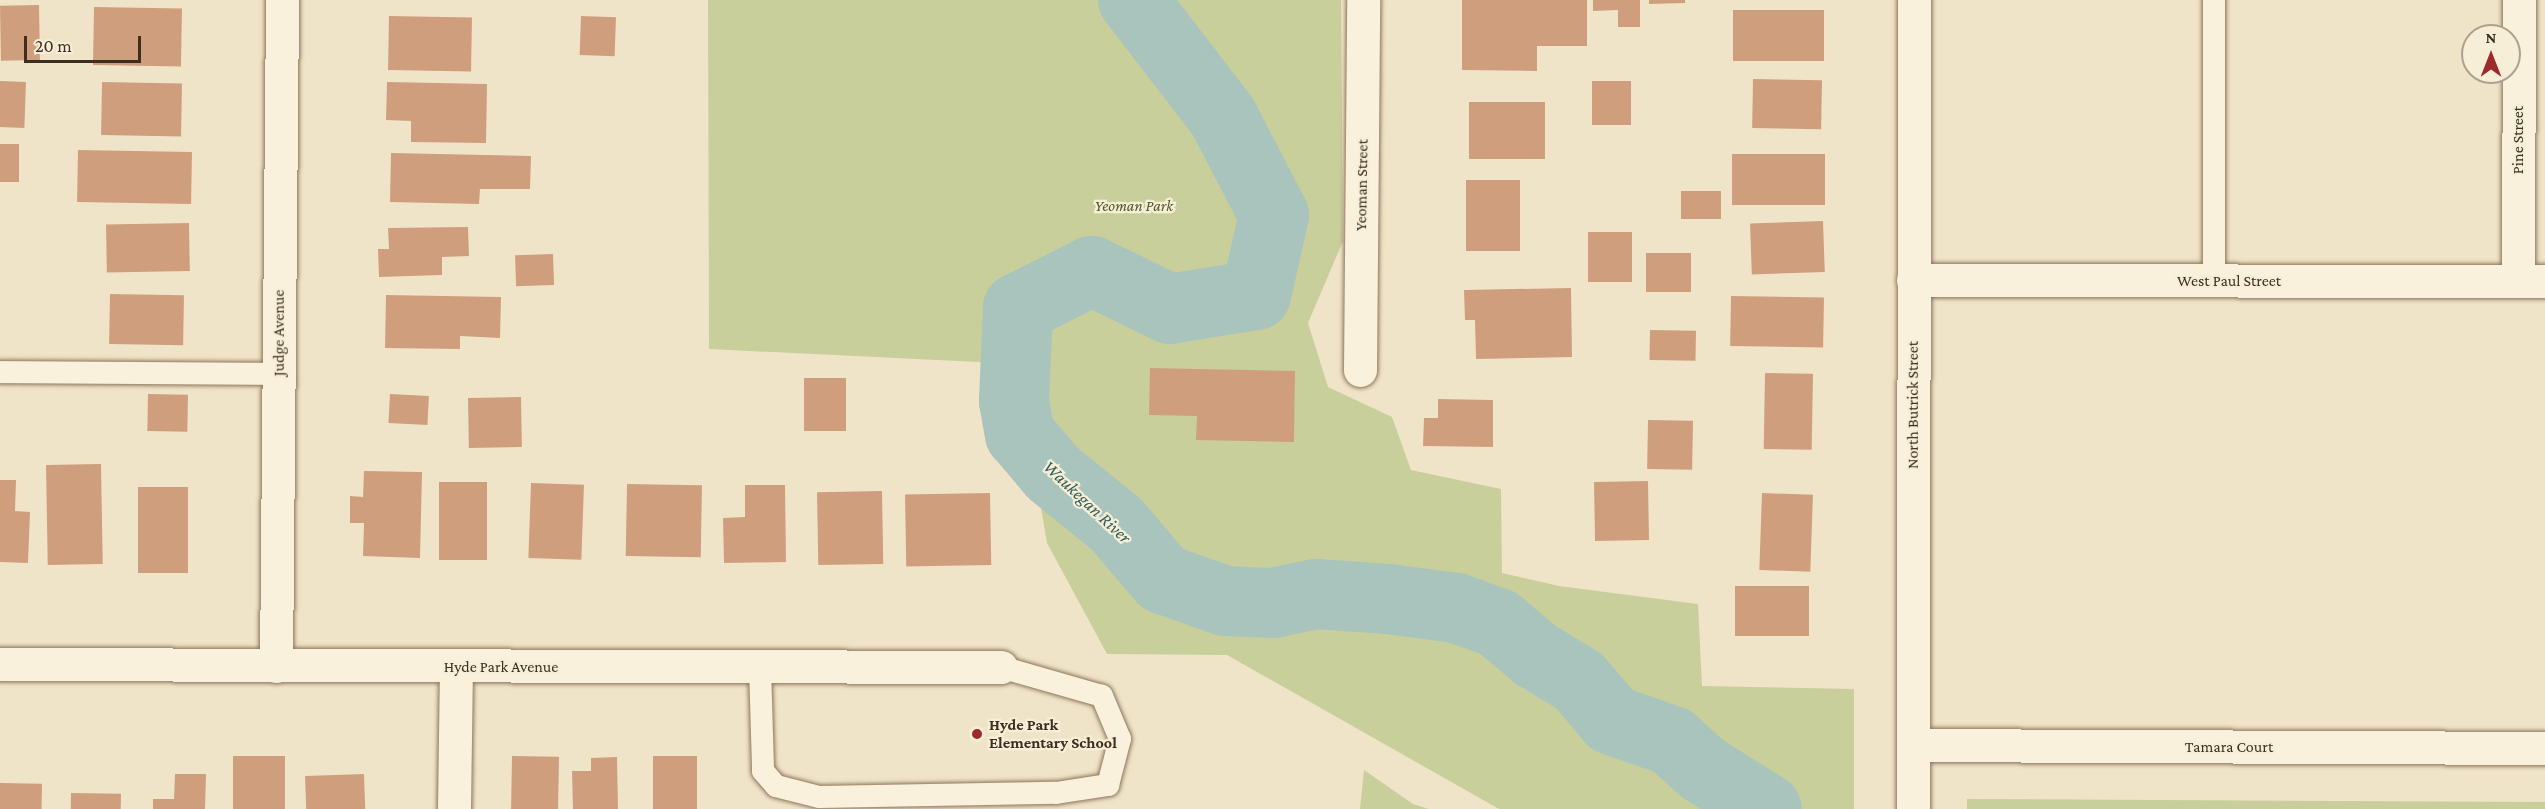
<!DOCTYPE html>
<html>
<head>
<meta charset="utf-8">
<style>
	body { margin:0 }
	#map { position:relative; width:2545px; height:809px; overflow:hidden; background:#f0e4c8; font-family:"Crimson Pro",serif }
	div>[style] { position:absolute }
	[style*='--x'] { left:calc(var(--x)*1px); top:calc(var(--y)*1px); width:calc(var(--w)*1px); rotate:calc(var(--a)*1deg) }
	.green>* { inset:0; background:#c9cf9b }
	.river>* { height:70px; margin:-35px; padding:0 35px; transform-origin:35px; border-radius:35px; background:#a9c4bc }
	.building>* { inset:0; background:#cf9f7d; transform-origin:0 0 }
	.roads { filter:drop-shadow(0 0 2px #8d765c) drop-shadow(0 0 2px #8d765c) }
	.service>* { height:22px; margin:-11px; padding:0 11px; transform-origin:11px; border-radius:11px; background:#faf1dc }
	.minor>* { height:33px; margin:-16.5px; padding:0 16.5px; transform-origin:16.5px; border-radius:16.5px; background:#faf1dc }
	.tertiary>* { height:33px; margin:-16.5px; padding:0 16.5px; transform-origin:16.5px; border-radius:16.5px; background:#faf1dc }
	.dots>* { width:16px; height:16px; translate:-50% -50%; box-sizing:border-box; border:3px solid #f7eed8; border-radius:50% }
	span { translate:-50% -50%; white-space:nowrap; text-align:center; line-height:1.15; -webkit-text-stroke:4.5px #f7eed8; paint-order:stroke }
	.street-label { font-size:16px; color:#3d2e20 }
	.park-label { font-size:16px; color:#4d5a26; font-style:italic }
	.poi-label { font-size:16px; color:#3d2e20; font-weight:700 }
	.left { translate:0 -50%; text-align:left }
	.water-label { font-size:18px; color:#2f5d5a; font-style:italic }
	.north { position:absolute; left:2461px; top:24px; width:60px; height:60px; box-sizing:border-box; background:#f7eed8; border:2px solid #ada18e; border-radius:50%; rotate:0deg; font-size:16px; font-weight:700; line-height:24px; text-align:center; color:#3d2e20 }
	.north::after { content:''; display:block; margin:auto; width:21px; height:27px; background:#9e2a2b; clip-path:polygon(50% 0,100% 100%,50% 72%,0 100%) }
	.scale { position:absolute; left:24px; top:36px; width:117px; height:27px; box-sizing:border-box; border:3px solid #3d2e20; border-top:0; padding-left:8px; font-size:18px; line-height:21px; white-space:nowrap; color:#3d2e20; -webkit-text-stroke:4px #f7eed8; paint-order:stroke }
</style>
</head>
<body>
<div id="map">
	<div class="green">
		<div style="clip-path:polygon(708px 0,1341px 0,1343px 241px,1308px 323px,1328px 387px,1392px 417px,1411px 470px,1501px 489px,1502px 573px,1559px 586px,1698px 604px,1702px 686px,1854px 689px,1854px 809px,1499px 809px,1227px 655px,1107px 654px,1047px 543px,1035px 473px,1014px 450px,999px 363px,709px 349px)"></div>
		<div style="clip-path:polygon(1364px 770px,1413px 804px,1429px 809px,1360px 809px)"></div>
		<div style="clip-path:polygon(1967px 799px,2545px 802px,2545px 809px,1967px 809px)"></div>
	</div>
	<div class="river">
		<div style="--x:1133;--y:0;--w:148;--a:52.4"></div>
		<div style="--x:1223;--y:117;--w:110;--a:62.5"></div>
		<div style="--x:1274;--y:215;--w:82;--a:102.7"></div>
		<div style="--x:1256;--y:295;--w:87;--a:170.8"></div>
		<div style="--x:1170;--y:309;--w:87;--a:-154"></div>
		<div style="--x:1092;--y:271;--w:83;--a:153.4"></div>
		<div style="--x:1018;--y:308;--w:93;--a:92.5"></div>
		<div style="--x:1014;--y:401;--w:34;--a:80"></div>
		<div style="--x:1020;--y:434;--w:51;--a:49.8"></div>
		<div style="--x:1053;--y:473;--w:81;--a:39"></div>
		<div style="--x:1116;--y:524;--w:72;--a:49.5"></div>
		<div style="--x:1163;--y:579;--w:66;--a:19.5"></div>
		<div style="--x:1225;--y:601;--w:48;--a:2.4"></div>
		<div style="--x:1273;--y:603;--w:44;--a:-11.8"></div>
		<div style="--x:1316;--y:594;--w:72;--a:4"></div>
		<div style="--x:1388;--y:599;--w:69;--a:7.5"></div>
		<div style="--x:1456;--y:608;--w:45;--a:19.7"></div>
		<div style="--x:1498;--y:623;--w:50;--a:40.1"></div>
		<div style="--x:1536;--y:655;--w:50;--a:31.2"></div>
		<div style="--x:1579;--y:681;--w:51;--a:49.8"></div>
		<div style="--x:1612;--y:720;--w:64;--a:19.3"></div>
		<div style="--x:1672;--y:741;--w:42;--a:42.1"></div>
		<div style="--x:1703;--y:769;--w:75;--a:32"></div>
	</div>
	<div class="building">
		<div style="clip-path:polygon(1462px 0,1587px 0,1587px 46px,1537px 46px,1537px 71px,1462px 70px)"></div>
		<div style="clip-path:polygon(1593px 0,1640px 0,1640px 27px,1618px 27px,1618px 10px,1593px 11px)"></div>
		<div style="clip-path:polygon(1649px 0,1685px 0,1685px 3px,1649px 4px)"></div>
		<div style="left:39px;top:5px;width:55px;height:39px;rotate:89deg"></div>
		<div style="left:94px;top:7px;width:88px;height:58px;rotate:1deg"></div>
		<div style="left:1733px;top:10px;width:91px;height:51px"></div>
		<div style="left:389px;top:16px;width:83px;height:54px;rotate:1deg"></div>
		<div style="left:581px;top:16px;width:35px;height:39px;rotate:2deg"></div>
		<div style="left:1753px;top:79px;width:69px;height:49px;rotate:1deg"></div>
		<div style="left:0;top:81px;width:26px;height:46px;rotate:2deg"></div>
		<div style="left:1592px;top:81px;width:39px;height:44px"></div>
		<div style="left:102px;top:82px;width:80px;height:53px;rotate:1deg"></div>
		<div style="clip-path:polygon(387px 82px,487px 84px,486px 143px,411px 142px,411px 121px,386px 120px)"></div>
		<div style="left:1469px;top:102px;width:76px;height:57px"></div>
		<div style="left:0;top:144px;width:19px;height:38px"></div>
		<div style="left:78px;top:150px;width:114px;height:52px;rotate:1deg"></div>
		<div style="clip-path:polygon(391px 153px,531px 156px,530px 189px,480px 189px,479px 204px,390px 202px)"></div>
		<div style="left:1732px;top:154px;width:93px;height:51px"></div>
		<div style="left:1466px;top:180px;width:54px;height:71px"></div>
		<div style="left:1681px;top:191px;width:40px;height:28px"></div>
		<div style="left:1823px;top:221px;width:51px;height:73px;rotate:88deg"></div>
		<div style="left:189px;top:223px;width:48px;height:83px;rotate:89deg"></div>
		<div style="clip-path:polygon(468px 227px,469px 256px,442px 257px,442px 275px,379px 277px,378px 249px,389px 249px,388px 228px)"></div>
		<div style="left:1588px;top:232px;width:44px;height:50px"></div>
		<div style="left:1646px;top:253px;width:45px;height:39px"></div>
		<div style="left:553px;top:254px;width:31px;height:38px;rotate:88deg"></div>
		<div style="clip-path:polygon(1571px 288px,1572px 357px,1476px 359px,1475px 320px,1465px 320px,1464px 290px)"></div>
		<div style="left:110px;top:294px;width:74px;height:50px;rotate:1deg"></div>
		<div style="clip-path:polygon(386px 295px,501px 297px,500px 338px,460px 336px,460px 349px,385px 348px)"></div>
		<div style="left:1731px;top:296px;width:93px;height:50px;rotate:1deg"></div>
		<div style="left:1650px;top:330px;width:46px;height:30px;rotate:1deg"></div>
		<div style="clip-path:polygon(1150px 368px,1295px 371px,1294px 442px,1196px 440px,1197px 416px,1149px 415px)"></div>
		<div style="left:1765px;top:373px;width:48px;height:76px;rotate:1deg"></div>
		<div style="left:804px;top:378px;width:42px;height:53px"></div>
		<div style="left:148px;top:394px;width:40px;height:37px;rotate:1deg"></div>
		<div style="left:390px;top:394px;width:39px;height:29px;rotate:3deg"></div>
		<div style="left:521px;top:397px;width:50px;height:53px;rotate:89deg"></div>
		<div style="clip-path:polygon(1438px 399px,1493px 400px,1493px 447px,1423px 446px,1424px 418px,1438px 418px)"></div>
		<div style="left:1648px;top:420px;width:45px;height:49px;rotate:1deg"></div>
		<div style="left:101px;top:464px;width:100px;height:55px;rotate:89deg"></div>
		<div style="clip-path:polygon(364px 471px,422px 472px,420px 558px,363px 556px,364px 523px,350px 523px,350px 496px,363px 497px)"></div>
		<div style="clip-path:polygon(0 480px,16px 480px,15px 511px,30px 512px,28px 563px,0 562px)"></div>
		<div style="left:1648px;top:481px;width:59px;height:54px;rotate:89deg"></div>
		<div style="left:439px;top:482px;width:48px;height:78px"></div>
		<div style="left:531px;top:483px;width:53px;height:75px;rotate:2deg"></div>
		<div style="left:627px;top:484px;width:75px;height:72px;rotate:1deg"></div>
		<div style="clip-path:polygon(745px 485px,785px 485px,786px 562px,724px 563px,723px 518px,745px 517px)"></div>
		<div style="left:138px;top:487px;width:50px;height:86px"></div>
		<div style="left:882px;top:491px;width:73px;height:65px;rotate:89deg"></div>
		<div style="left:990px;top:493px;width:72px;height:85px;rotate:89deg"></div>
		<div style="left:1762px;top:493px;width:51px;height:77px;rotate:2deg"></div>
		<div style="left:1735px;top:586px;width:74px;height:50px"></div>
		<div style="left:233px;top:756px;width:52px;height:53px"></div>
		<div style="left:512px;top:756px;width:47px;height:53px;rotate:1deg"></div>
		<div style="left:653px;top:756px;width:44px;height:53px"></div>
		<div style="clip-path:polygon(617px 757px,618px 809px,573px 809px,572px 771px,591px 771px,591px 758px)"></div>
		<div style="clip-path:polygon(175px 774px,206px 774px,205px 809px,153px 809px,153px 799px,174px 799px)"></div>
		<div style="left:364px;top:774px;width:35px;height:59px;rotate:88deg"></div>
		<div style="left:0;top:783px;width:42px;height:26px;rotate:1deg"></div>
		<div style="left:71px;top:793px;width:50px;height:16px;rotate:1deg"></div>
	</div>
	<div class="roads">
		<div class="service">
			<div style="--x:2214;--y:0;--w:281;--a:90"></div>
			<div style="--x:0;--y:372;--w:279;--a:0.4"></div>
			<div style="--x:760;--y:667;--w:104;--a:88.3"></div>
			<div style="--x:763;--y:771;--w:20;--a:49"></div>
			<div style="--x:776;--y:786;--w:44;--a:14.3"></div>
			<div style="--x:819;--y:797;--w:237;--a:-1"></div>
			<div style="--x:1056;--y:793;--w:53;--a:-8.7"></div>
			<div style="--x:1108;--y:785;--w:48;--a:-75.4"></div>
			<div style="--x:1120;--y:739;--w:47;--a:-112.7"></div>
			<div style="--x:1102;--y:696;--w:105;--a:-164"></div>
		</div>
		<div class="minor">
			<div style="--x:1913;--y:280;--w:632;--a:0.09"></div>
			<div style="--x:2518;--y:281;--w:281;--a:-89.8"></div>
			<div style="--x:1360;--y:370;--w:370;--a:-89.5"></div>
			<div style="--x:0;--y:664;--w:1001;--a:0.17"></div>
			<div style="--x:276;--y:666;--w:666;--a:-89.48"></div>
			<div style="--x:1914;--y:745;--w:631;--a:0.27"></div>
			<div style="--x:454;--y:809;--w:142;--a:-89.2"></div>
		</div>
		<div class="tertiary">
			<div style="--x:1913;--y:809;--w:809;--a:-89.93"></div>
		</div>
	</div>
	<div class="dots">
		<div style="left:977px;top:734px;background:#9e2a2b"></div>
	</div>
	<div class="street-label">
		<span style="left:2518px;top:140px;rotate:-90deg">Pine Street</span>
		<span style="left:1362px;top:185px;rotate:-89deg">Yeoman Street</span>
		<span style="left:2229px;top:281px">West Paul Street</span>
		<span style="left:279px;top:333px;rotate:-90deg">Judge Avenue</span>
		<span style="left:1913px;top:405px;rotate:-90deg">North Butrick Street</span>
		<span style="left:501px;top:667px">Hyde Park Avenue</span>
		<span style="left:2229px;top:747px">Tamara Court</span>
	</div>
	<div class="park-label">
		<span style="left:1134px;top:206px">Yeoman Park</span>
	</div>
	<div class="poi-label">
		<span class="left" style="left:989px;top:734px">Hyde Park<br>Elementary School</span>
	</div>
	<div class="water-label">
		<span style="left:1087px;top:502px;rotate:43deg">Waukegan River</span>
	</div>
	<div class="north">N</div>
	<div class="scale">20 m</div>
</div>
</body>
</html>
